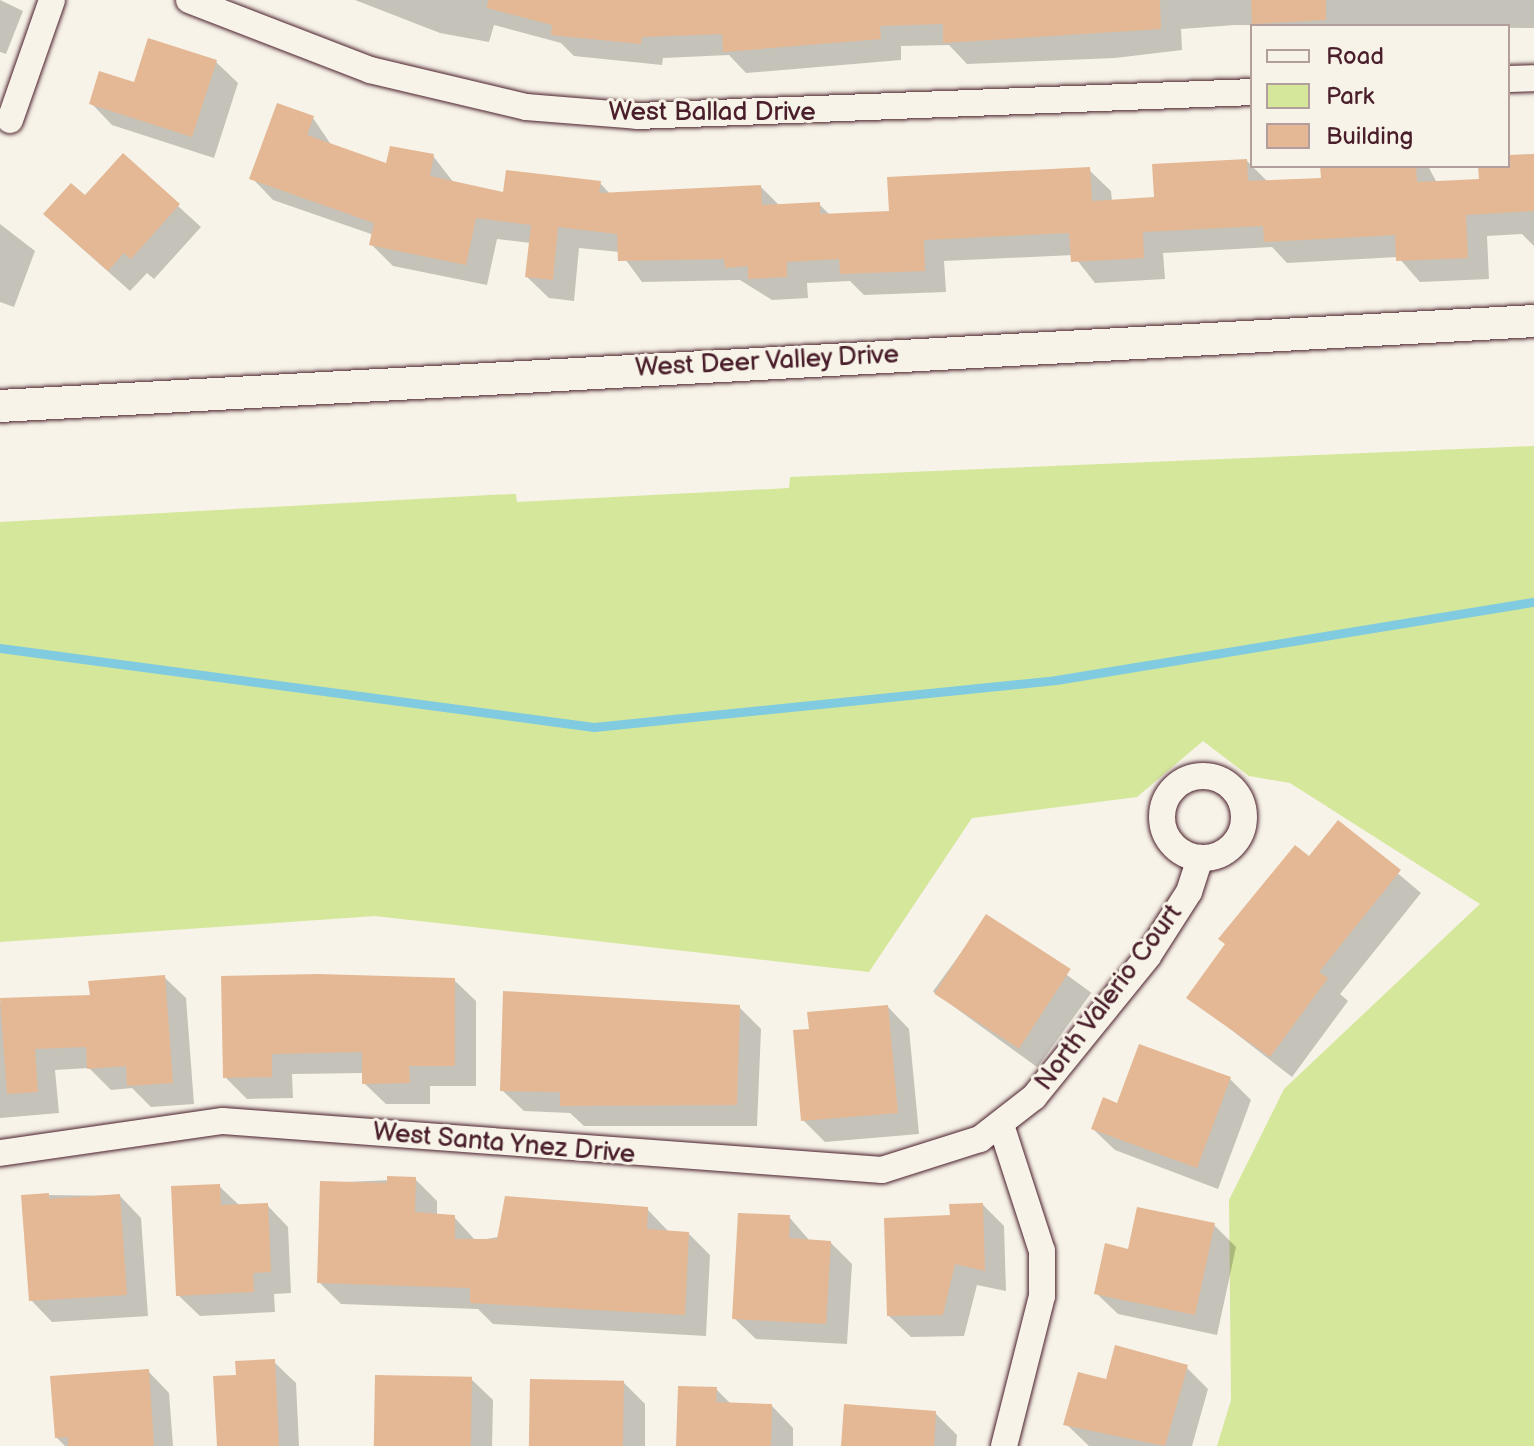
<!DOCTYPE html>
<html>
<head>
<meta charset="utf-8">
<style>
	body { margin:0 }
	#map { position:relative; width:1534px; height:1446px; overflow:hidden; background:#f7f3e8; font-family:"Balsamiq Sans",sans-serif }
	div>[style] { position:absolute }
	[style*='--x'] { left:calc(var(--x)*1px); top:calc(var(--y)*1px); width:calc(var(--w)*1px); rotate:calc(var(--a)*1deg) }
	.green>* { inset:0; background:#d5e79b }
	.shadow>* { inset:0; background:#0003; transform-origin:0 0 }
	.stream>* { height:9px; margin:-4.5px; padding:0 4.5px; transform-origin:4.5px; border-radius:4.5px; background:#80cbe0 }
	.building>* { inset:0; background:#e4b894; transform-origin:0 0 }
	.roads { filter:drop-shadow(0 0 2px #4a1f2b) drop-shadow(0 0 2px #4a1f2b) }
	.minor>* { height:26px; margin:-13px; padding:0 13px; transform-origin:13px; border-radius:13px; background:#f7f3e8 }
	.minor>.ring { margin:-13px; padding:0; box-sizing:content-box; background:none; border:26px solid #f7f3e8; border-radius:50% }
	.tertiary>* { height:32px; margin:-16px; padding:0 16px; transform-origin:16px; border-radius:16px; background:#f7f3e8 }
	span { translate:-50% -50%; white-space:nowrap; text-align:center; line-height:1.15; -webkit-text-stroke:6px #f7f3e8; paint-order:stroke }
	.street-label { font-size:26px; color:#4a1f2b }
	.legend { position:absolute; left:1250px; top:24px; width:260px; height:144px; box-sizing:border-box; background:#f7f3e8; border:2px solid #b29e9c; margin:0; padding:10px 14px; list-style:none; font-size:24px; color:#4a1f2b }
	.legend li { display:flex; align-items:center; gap:16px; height:40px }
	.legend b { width:40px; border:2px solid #b29e9c }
</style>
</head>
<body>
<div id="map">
	<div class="green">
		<div style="clip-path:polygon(1534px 446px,1534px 1446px,1217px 1446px,1231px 1400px,1229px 1200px,1284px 1089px,1480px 904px,1290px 783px,1249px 776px,1203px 741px,1137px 797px,972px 818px,869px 972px,375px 916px,0 942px,0 522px,489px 495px,516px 494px,517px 502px,789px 488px,790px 477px)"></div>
	</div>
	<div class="shadow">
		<div style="clip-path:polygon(0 0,23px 11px,6px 54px,0 52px)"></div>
		<div style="clip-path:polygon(355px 0,1534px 0,1534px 28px,1235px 25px,1181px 29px,1182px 50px,1115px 58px,967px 64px,949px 45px,901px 46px,901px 60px,746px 73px,729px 55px,663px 58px,662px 65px,574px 56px,561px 43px,494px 25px,489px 42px,440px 33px)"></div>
		<div style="clip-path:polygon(216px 62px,238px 83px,214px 158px,112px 125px,91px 103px)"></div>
		<div style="clip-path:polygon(313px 118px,332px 146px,388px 165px,433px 156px,454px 183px,505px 194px,600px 183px,611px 195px,761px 187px,780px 206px,819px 204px,830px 215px,891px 213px,1089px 170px,1111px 191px,1112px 202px,1156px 199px,1247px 161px,1268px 182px,1323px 180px,1322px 166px,1428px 166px,1437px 183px,1481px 181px,1480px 166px,1508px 166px,1508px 156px,1534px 154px,1534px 246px,1522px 234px,1487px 236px,1489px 279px,1420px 282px,1398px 257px,1287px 263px,1272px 247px,1163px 253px,1165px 279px,1095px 283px,1073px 255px,944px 261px,946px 292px,864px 295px,850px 281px,807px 283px,808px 298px,772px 300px,740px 280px,642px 282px,620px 252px,579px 248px,574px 301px,549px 298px,527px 277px,531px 243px,497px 239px,487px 285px,393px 266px,372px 245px,374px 235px,273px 200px,252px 178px)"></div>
		<div style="clip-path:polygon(123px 156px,201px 227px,154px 279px,147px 273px,130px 291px,67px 235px,85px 198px)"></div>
		<div style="clip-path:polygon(0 224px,35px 251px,14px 307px,0 302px)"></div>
		<div style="clip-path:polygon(1338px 823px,1421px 893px,1340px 994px,1348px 1001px,1292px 1077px,1189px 997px)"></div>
		<div style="left:987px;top:917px;width:129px;height:92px;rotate:36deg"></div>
		<div style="clip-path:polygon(164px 977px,186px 998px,194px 1104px,151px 1107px,132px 1088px,111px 1090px,89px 1068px,55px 1070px,59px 1113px,0 1118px,0 1002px,92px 997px)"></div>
		<div style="clip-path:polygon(223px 978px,454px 980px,476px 1001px,476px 1086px,430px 1086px,430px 1104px,386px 1104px,364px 1083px,364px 1073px,292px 1074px,293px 1098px,247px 1099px,225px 1077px)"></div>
		<div style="clip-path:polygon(739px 1007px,761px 1029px,757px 1126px,584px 1126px,570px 1113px,524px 1111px,502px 1090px)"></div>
		<div style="clip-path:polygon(888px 1007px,909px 1029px,919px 1134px,825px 1142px,803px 1120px,811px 1031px)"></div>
		<div style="clip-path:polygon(1230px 1079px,1251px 1100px,1218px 1189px,1115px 1150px,1093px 1129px,1118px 1105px)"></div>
		<div style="clip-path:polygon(415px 1179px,437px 1201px,437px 1216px,454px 1217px,476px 1241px,647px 1209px,669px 1232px,689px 1234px,710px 1255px,706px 1336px,493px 1324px,478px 1309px,341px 1304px,319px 1282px,322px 1183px)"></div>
		<div style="clip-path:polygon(219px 1186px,240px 1206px,267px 1205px,288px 1227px,291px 1293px,274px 1294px,275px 1312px,200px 1316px,178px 1295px)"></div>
		<div style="clip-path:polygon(48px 1195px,120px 1196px,141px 1218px,148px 1316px,52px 1322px,31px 1300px)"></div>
		<div style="clip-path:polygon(983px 1205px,1004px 1226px,1006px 1291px,977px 1285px,964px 1336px,911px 1337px,889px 1316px,952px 1217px)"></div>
		<div style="clip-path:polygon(789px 1217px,810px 1241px,830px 1242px,852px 1264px,847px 1344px,756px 1339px,734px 1318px)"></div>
		<div style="clip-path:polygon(1214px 1225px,1236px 1247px,1217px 1335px,1118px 1314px,1096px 1293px,1130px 1251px)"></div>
		<div style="clip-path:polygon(274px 1362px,296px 1383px,299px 1446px,219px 1446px,238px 1377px)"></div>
		<div style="clip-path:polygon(1186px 1367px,1208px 1389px,1192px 1446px,1089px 1446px,1066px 1424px,1107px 1382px)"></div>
		<div style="clip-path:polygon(148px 1371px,169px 1393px,173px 1446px,65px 1446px,56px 1437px)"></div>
		<div style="clip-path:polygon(471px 1379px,493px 1400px,492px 1446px,375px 1446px)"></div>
		<div style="clip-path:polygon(623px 1382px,645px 1404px,645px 1446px,531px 1446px)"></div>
		<div style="clip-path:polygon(716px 1389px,731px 1404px,772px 1406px,793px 1428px,793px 1446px,678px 1446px)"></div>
		<div style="clip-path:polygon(935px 1413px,957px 1435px,956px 1446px,843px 1446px)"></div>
	</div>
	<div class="stream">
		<div style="--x:0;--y:648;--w:599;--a:7.58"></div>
		<div style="--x:594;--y:727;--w:464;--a:-5.8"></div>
		<div style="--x:1056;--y:680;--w:484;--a:-9.3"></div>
	</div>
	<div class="building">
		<div style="clip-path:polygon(488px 0,1160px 0,1161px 29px,943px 43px,943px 24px,880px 26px,881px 39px,723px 52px,722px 34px,642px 37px,641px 44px,551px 35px,552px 25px,487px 8px)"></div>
		<div style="clip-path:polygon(1251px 0,1326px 0,1326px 20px,1252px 24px)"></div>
		<div style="clip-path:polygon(148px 38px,217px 60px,192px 137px,89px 104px,99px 71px,134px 82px)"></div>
		<div style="clip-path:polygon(277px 103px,314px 116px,307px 135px,386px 163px,390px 146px,434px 154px,430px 176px,503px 192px,506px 170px,601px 181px,599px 193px,761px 185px,762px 205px,820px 202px,820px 214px,889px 211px,887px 177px,1090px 167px,1092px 201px,1154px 197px,1152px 164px,1247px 159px,1248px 181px,1321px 178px,1320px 166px,1416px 166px,1417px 182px,1479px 179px,1478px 166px,1508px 166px,1508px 155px,1534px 154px,1534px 211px,1466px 215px,1468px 258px,1396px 261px,1395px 235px,1264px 242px,1263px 226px,1143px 232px,1144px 258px,1071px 262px,1069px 233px,924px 240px,925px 271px,840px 274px,839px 259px,787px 262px,787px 277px,748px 279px,748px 266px,725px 268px,724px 259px,618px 261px,617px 234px,558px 227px,553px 280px,525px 277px,531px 225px,476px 218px,466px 265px,369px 245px,374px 223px,249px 179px)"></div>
		<div style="clip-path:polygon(123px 153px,180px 204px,131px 259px,124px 253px,108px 271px,43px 214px,71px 183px,85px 195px)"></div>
		<div style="clip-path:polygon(1338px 820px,1401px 870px,1319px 972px,1328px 978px,1270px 1057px,1186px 998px,1225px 944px,1218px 939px,1295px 845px,1309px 856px)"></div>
		<div style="left:986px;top:914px;width:101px;height:95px;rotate:33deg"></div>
		<div style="clip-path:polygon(318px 974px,455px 978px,455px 1066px,409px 1066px,410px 1083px,362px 1084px,362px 1052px,272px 1054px,272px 1077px,223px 1078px,221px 976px)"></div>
		<div style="clip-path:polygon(165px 975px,173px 1083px,127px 1086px,126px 1066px,87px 1069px,86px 1047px,35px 1049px,38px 1092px,7px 1094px,0 998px,90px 995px,88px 981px)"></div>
		<div style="clip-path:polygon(503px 991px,740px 1005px,737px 1105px,560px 1106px,560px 1092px,500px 1091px)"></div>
		<div style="clip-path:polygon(888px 1005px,898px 1113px,801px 1121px,793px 1030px,809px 1029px,807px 1012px)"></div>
		<div style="clip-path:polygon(1139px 1044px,1231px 1077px,1197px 1168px,1091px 1129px,1103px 1097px,1117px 1103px)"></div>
		<div style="clip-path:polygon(387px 1176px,416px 1177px,415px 1212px,455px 1215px,455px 1239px,497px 1239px,505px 1196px,648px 1207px,647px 1229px,689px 1232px,685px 1315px,470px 1303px,470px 1288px,317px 1283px,320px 1181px,387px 1183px)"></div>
		<div style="clip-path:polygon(220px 1184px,221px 1205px,268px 1203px,271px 1272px,253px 1273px,254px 1292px,176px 1296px,171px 1186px)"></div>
		<div style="clip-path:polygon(49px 1193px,49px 1199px,120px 1194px,127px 1295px,29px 1301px,21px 1195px)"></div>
		<div style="clip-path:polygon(983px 1203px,985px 1271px,955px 1264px,943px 1315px,887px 1316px,884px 1218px,950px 1215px,949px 1204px)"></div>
		<div style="clip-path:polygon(1137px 1207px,1215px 1223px,1195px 1315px,1094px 1294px,1105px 1243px,1128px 1249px)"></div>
		<div style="clip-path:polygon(738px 1213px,790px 1215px,789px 1238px,831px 1241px,826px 1324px,732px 1319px)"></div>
		<div style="clip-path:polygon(1115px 1345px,1188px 1365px,1165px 1446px,1063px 1425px,1078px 1372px,1106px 1379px)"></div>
		<div style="clip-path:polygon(275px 1359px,279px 1446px,217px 1446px,213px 1376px,236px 1375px,235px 1361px)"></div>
		<div style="clip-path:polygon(149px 1369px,154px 1446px,68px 1446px,68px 1437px,55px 1438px,50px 1376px)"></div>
		<div style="left:375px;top:1375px;width:97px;height:71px;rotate:1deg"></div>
		<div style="left:530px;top:1379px;width:94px;height:67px;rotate:1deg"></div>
		<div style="clip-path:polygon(678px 1386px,717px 1387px,716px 1402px,772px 1404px,771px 1446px,676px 1446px)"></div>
		<div style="clip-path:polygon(844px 1404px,936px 1411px,934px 1446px,841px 1446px)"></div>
	</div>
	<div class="roads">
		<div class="minor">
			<div style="--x:189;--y:0;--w:194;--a:21.1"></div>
			<div style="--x:370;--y:70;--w:160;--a:13.3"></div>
			<div style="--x:526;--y:107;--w:111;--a:4.6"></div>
			<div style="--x:637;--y:116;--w:615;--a:-2.23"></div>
			<div style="--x:1508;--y:79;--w:26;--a:-2"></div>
			<div style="--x:10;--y:120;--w:127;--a:-70.7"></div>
			<div class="ring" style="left:1162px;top:776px;width:56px;height:56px"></div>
			<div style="--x:1002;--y:1128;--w:129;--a:72"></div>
			<div style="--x:1042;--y:1251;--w:45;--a:90"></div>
			<div style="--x:1042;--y:1296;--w:155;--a:104.2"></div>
			<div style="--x:0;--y:1153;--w:225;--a:-8.2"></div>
			<div style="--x:223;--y:1121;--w:661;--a:4.25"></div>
			<div style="--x:882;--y:1170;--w:103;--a:-17.6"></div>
			<div style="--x:980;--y:1139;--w:68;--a:-37.9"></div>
			<div style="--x:1034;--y:1097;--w:181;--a:-51"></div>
			<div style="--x:1148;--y:956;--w:76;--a:-57.4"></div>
			<div style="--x:1189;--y:892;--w:36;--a:-72"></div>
		</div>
		<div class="tertiary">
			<div style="--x:0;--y:406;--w:1536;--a:-3.17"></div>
		</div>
	</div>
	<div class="street-label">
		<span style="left:712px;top:113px">West Ballad Drive</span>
		<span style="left:767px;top:362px;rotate:-3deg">West Deer Valley Drive</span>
		<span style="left:1109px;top:998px;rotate:-53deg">North Valerio Court</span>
		<span style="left:504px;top:1144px;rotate:5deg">West Santa Ynez Drive</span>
	</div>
	<ul class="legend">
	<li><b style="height:10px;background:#f7f3e8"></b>Road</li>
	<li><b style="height:22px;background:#d5e79b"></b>Park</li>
	<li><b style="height:22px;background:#e4b894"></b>Building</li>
	</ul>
</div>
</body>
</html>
